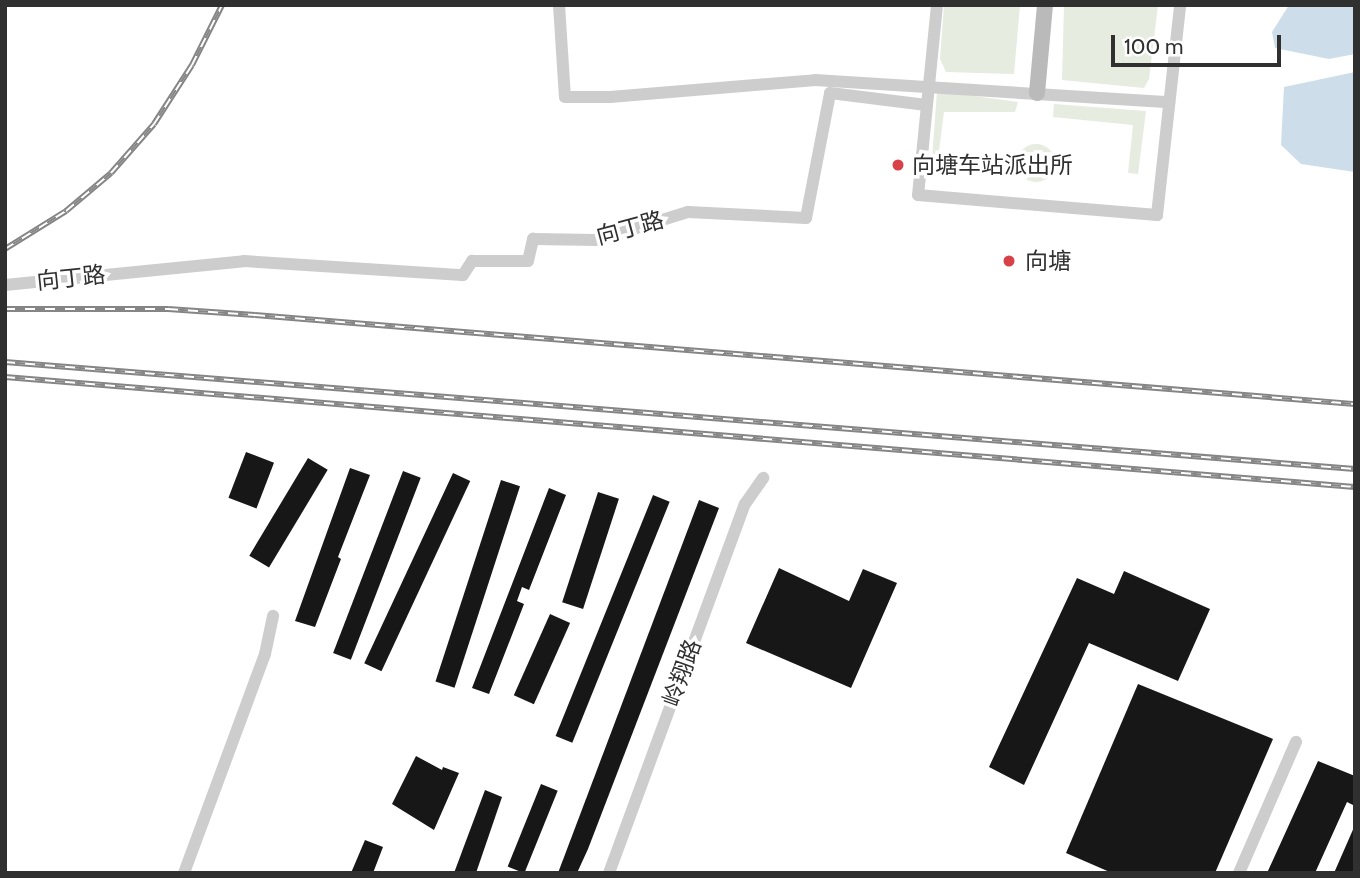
<!DOCTYPE html>
<html>
<head>
<meta charset="utf-8">
<style>
	body { margin:0 }
	#map { position:relative; width:1360px; height:878px; overflow:hidden; background:#fff; font-family:Cabin,"Noto Sans SC",sans-serif }
	div>[style] { position:absolute }
	[style*='--x'] { left:calc(var(--x)*1px); top:calc(var(--y)*1px); width:calc(var(--w)*1px); rotate:calc(var(--a)*1deg) }
	.green>* { inset:0; background:#e6ecdf }
	.round { border-radius:50% }
	.water>* { inset:0; background:#cddeea }
	.building>* { inset:0; background:#171717; transform-origin:0 0 }
	.street>* { height:12px; margin:-6px; padding:0 6px; transform-origin:6px; border-radius:6px; background:#cdcdcd }
	.secondary>* { height:16px; margin:-8px; padding:0 8px; transform-origin:8px; border-radius:8px; background:#bababa }
	.rail>* { height:6px; margin-top:-3px; transform-origin:0; background:repeating-linear-gradient(90deg,#fff 0 10px,#858585 0 20px); box-sizing:border-box; border-block:2px solid #858585 }
	.dots>* { width:19px; height:19px; translate:-50% -50%; box-sizing:border-box; border:4px solid #fff; border-radius:50% }
	span { translate:-50% -50%; white-space:nowrap; text-align:center; line-height:1.15; -webkit-text-stroke:7px #fff; paint-order:stroke }
	.poi-label { font-size:23px; color:#303030 }
	.left { translate:0 -50%; text-align:left }
	.street-label { font-size:23px; color:#303030 }
	.frame { position:absolute; inset:0; border:7px solid #303030; pointer-events:none }
	.scale { position:absolute; left:1111px; top:35px; width:170px; height:32px; box-sizing:border-box; border:4px solid #303030; border-top:0; padding-left:9px; font-size:21px; line-height:24px; white-space:nowrap; color:#303030; -webkit-text-stroke:5px #fff; paint-order:stroke }
</style>
</head>
<body>
<div id="map">
	<div class="green">
		<div style="clip-path:polygon(944px 5px,1020px 5px,1014px 74px,946px 72px,940px 59px)"></div>
		<div style="clip-path:polygon(1064px 5px,1158px 5px,1149px 79px,1144px 88px,1062px 80px)"></div>
		<div style="clip-path:polygon(937px 91px,1018px 102px,1015px 112px,944px 112px,938px 159px,932px 159px)"></div>
		<div style="clip-path:polygon(1054px 104px,1146px 111px,1138px 174px,1128px 173px,1133px 125px,1053px 117px)"></div>
		<div class="round" style="left:1017px;top:144px;width:38px;height:38px"></div>
	</div>
	<div class="water">
		<div style="clip-path:polygon(1289px 5px,1355px 5px,1355px 54px,1329px 59px,1275px 48px,1272px 32px)"></div>
		<div style="clip-path:polygon(1355px 72px,1355px 172px,1301px 164px,1281px 145px,1284px 87px)"></div>
	</div>
	<div class="building">
		<div style="left:246px;top:452px;width:30px;height:49px;rotate:21deg"></div>
		<div style="left:308px;top:458px;width:23px;height:114px;rotate:31deg"></div>
		<div style="clip-path:polygon(350px 468px,370px 475px,338px 557px,341px 559px,315px 627px,295px 621px)"></div>
		<div style="left:403px;top:471px;width:19px;height:195px;rotate:21deg"></div>
		<div style="left:453px;top:473px;width:19px;height:210px;rotate:25deg"></div>
		<div style="left:501px;top:480px;width:20px;height:212px;rotate:18deg"></div>
		<div style="clip-path:polygon(549px 488px,566px 495px,529px 590px,522px 587px,517px 601px,524px 604px,489px 694px,472px 688px)"></div>
		<div style="left:598px;top:492px;width:22px;height:116px;rotate:18deg"></div>
		<div style="left:653px;top:495px;width:18px;height:260px;rotate:22deg"></div>
		<div style="clip-path:polygon(699px 500px,719px 508px,588px 849px,577px 873px,558px 873px)"></div>
		<div style="clip-path:polygon(779px 568px,849px 601px,863px 569px,897px 583px,851px 688px,746px 643px)"></div>
		<div style="clip-path:polygon(1124px 571px,1210px 609px,1178px 681px,1089px 643px,1024px 785px,989px 767px,1077px 578px,1114px 594px)"></div>
		<div style="left:550px;top:614px;width:22px;height:89px;rotate:24deg"></div>
		<div style="clip-path:polygon(1138px 684px,1273px 739px,1215px 873px,1112px 873px,1066px 853px)"></div>
		<div style="clip-path:polygon(416px 756px,442px 770px,443px 767px,459px 773px,434px 830px,392px 804px)"></div>
		<div style="clip-path:polygon(1318px 761px,1355px 776px,1355px 806px,1347px 802px,1315px 873px,1267px 873px)"></div>
		<div style="left:541px;top:784px;width:18px;height:89px;rotate:22deg"></div>
		<div style="clip-path:polygon(485px 790px,502px 797px,476px 873px,454px 873px)"></div>
		<div style="clip-path:polygon(1355px 825px,1355px 873px,1334px 873px)"></div>
		<div style="clip-path:polygon(365px 840px,383px 847px,373px 873px,351px 873px)"></div>
	</div>
	<div class="street">
		<div style="--x:559;--y:5;--w:92;--a:86.3"></div>
		<div style="--x:565;--y:97;--w:45;--a:0"></div>
		<div style="--x:610;--y:97;--w:206;--a:-4.7"></div>
		<div style="--x:815;--y:80;--w:355;--a:3.6"></div>
		<div style="--x:937;--y:5;--w:191;--a:95.7"></div>
		<div style="--x:918;--y:195;--w:240;--a:4.8"></div>
		<div style="--x:1157;--y:215;--w:211;--a:-83.7"></div>
		<div style="--x:5;--y:285;--w:240;--a:-5.7"></div>
		<div style="--x:244;--y:261;--w:219;--a:3.7"></div>
		<div style="--x:463;--y:275;--w:17;--a:-57"></div>
		<div style="--x:472;--y:261;--w:56;--a:0"></div>
		<div style="--x:528;--y:261;--w:23;--a:-77"></div>
		<div style="--x:533;--y:239;--w:65;--a:0.9"></div>
		<div style="--x:598;--y:240;--w:94;--a:-17.3"></div>
		<div style="--x:688;--y:212;--w:118;--a:2.9"></div>
		<div style="--x:806;--y:218;--w:127;--a:-79.1"></div>
		<div style="--x:830;--y:93;--w:97;--a:7.1"></div>
		<div style="--x:184;--y:873;--w:233;--a:-69.7"></div>
		<div style="--x:265;--y:654;--w:39;--a:-78"></div>
		<div style="--x:609;--y:873;--w:393;--a:-69.8"></div>
		<div style="--x:745;--y:504;--w:32;--a:-55"></div>
		<div style="--x:1239;--y:873;--w:143;--a:-66.5"></div>
	</div>
	<div class="secondary">
		<div style="--x:1037;--y:93;--w:88;--a:-84.8"></div>
	</div>
	<div class="rail">
		<div style="--x:5;--y:249;--w:72;--a:-31.9"></div>
		<div style="--x:66;--y:211;--w:59;--a:-40.2"></div>
		<div style="--x:111;--y:173;--w:65;--a:-48.7"></div>
		<div style="--x:154;--y:124;--w:70;--a:-57.2"></div>
		<div style="--x:192;--y:65;--w:67;--a:-63.4"></div>
		<div style="--x:5;--y:309;--w:163;--a:0"></div>
		<div style="--x:168;--y:309;--w:87;--a:3.9"></div>
		<div style="--x:255;--y:315;--w:1104;--a:4.63"></div>
		<div style="--x:5;--y:362;--w:1354;--a:4.53"></div>
		<div style="--x:5;--y:377;--w:1354;--a:4.66"></div>
	</div>
	<div class="dots">
		<div style="left:898px;top:165px;background:#d84147"></div>
		<div style="left:1009px;top:261px;background:#d84147"></div>
	</div>
	<div class="poi-label">
		<span class="left" style="left:912px;top:165px">向塘车站派出所</span>
		<span class="left" style="left:1025px;top:261px">向塘</span>
	</div>
	<div class="street-label">
		<span style="left:630px;top:228px;rotate:-15deg">向丁路</span>
		<span style="left:71px;top:278px;rotate:-6deg">向丁路</span>
		<span style="left:682px;top:673px;rotate:-70deg">岭翔路</span>
	</div>
	<div class="frame"></div>
	<div class="scale">100 m</div>
</div>
</body>
</html>
